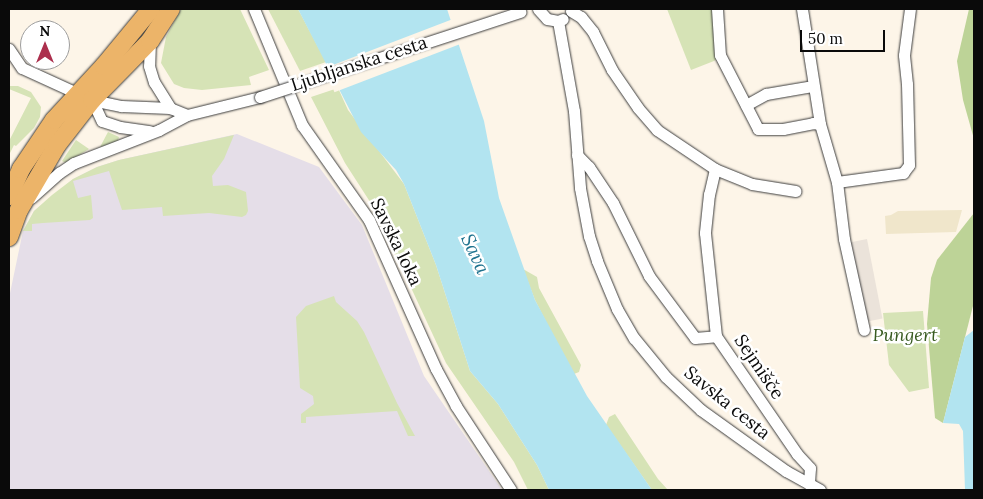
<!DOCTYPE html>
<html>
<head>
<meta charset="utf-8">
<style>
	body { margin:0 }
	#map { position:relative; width:983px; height:499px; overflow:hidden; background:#fdf5e8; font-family:Lora,serif }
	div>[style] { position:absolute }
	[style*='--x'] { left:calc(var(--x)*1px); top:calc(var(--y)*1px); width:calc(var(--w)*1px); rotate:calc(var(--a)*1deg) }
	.industrial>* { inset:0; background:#e5dee8 }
	.farmland>* { inset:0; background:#f0e6cb }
	.green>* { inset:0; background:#d6e3b6 }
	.forest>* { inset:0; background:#bdd397 }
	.plaza>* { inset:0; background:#ebe3da; transform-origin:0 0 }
	.water>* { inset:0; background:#b2e4f0 }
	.pier>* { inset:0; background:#fdf5e8; transform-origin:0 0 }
	.roads { filter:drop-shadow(0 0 1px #3d3d3d) drop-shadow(0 0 1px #3d3d3d) }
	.street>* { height:11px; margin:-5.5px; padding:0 5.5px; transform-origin:5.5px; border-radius:5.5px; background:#fff }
	.primary>* { height:18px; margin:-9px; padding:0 9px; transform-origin:9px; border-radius:9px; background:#ecb469 }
	.bridges { filter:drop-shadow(0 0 1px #3d3d3d) drop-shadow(0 0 1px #3d3d3d) }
	.street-bridge>* { height:11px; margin:-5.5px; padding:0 5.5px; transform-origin:5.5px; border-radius:5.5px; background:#fff }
	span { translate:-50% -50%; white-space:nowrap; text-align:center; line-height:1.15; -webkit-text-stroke:5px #fff; paint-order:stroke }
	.street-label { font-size:18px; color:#0a0a0a }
	.park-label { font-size:18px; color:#385b21; font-style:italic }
	.water-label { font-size:19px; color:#20738f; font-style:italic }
	.frame { position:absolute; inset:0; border:10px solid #0a0a0a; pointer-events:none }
	.north { position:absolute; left:20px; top:20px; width:50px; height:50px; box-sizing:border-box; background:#fff; border:1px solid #9d9d9d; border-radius:50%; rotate:0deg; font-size:14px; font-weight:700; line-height:20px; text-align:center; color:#0a0a0a }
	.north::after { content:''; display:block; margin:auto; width:18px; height:22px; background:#ac2f4d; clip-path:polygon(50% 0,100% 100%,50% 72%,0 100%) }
	.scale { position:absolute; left:800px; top:30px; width:85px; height:22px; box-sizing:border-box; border:2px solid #0a0a0a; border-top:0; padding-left:6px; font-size:15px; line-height:18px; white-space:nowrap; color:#0a0a0a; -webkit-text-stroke:4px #fff; paint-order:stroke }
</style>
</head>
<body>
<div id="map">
	<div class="industrial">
		<div style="clip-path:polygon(237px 134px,319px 167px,362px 225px,424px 376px,502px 490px,9px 490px,9px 298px,23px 231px,34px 211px,73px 179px,97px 167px,119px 160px)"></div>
	</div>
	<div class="farmland">
		<div style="clip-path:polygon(962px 210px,956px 232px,886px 234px,885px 216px,891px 215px,898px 211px)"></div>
	</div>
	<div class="green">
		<div style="clip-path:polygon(181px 9px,240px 9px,269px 70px,249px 77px,251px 85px,202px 90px,184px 88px,174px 84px,161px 63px,166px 37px)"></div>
		<div style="clip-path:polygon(268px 9px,298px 9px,326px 62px,300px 71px)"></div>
		<div style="clip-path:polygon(667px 9px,713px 9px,718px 58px,714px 61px,691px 70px)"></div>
		<div style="clip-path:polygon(9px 86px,18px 86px,31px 92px,41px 107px,40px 117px,34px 128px,16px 146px,14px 145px,9px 155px,9px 141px,31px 98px,9px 89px)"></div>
		<div style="clip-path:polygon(338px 88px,348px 110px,404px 184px,436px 265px,470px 371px,498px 404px,537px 465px,549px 490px,528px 490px,514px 462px,446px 363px,374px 208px,345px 163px,311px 97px)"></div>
		<div style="clip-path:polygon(108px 132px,119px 137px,118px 141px,100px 147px)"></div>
		<div style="clip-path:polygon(234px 135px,224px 159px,212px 176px,213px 186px,228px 185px,246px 192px,248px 211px,246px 215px,242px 217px,209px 213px,163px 216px,162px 207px,122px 210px,109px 171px,73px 181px,78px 198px,91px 195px,93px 218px,90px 220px,43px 223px,32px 224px,32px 231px,23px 231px,34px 211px,52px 195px,73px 179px,97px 167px,119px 160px)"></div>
		<div style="clip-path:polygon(76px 140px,89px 149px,66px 163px,62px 161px)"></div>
		<div style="clip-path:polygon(523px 269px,537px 277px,539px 288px,581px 365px,579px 372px,574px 374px,557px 344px,535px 300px)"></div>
		<div style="clip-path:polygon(334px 296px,336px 302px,357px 321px,364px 332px,397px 403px,415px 436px,408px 436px,397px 411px,306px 417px,306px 423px,301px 423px,301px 414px,314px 404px,313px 396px,300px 388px,296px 317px,306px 306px)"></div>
		<div style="clip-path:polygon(923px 311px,929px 388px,909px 392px,889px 365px,883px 313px)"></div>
		<div style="clip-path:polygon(615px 414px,658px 479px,668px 490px,652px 490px,606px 425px,609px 417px)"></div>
	</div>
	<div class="forest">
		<div style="clip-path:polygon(969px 9px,974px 9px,974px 139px,963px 100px,957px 61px)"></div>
		<div style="clip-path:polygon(974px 213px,974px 302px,943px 423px,935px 418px,927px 324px,931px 278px,937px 260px)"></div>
	</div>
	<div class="plaza">
		<div style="left:867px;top:239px;width:81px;height:23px;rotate:79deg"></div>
	</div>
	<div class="water">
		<div style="clip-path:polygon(298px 9px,447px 9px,484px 121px,499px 198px,535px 300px,587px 396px,652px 490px,549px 490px,537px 465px,498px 404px,470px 371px,436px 265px,404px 184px,396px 170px,361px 132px)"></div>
		<div style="clip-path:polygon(974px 330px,974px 490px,965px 490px,963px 431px,959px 424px,943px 423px,965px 337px)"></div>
	</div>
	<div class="pier">
		<div style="left:453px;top:19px;width:26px;height:137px;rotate:69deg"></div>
	</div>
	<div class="roads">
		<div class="street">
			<div style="--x:254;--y:9;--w:126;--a:67.5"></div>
			<div style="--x:302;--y:125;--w:116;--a:54.8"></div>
			<div style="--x:369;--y:220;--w:163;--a:65.8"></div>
			<div style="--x:436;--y:369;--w:42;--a:61.6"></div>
			<div style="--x:456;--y:406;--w:100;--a:56.8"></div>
			<div style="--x:538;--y:9;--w:13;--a:48"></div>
			<div style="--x:547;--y:19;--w:11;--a:10"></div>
			<div style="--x:558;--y:21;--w:5;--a:-22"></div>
			<div style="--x:717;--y:9;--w:46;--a:86.3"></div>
			<div style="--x:720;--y:55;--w:83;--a:62.8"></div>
			<div style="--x:758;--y:129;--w:25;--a:0"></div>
			<div style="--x:783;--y:129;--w:31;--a:-11"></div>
			<div style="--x:813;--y:123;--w:7;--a:8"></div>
			<div style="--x:802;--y:9;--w:116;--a:81.1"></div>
			<div style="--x:820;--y:124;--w:60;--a:73.7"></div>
			<div style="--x:837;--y:182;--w:57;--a:83"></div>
			<div style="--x:844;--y:239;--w:93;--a:77.6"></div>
			<div style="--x:571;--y:11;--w:12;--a:31"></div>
			<div style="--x:581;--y:17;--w:19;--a:51"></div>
			<div style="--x:593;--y:32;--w:42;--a:63.4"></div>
			<div style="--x:612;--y:70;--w:46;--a:55.6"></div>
			<div style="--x:638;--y:108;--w:29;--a:49"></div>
			<div style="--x:657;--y:130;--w:70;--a:33.9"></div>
			<div style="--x:715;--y:169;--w:40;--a:22"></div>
			<div style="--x:752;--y:184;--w:44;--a:9.2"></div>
			<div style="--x:558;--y:21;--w:91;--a:79.9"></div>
			<div style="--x:574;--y:111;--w:77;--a:85.5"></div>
			<div style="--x:580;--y:188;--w:49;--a:79.4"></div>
			<div style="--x:589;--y:236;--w:26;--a:72"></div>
			<div style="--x:597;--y:261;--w:52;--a:67.4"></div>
			<div style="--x:617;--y:309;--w:34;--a:60"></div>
			<div style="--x:634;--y:338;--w:50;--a:50.6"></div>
			<div style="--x:666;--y:377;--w:48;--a:43.3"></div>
			<div style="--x:701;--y:410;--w:105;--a:35.7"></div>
			<div style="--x:786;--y:471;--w:39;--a:29"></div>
			<div style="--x:150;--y:41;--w:25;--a:92"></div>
			<div style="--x:149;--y:66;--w:17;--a:73"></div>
			<div style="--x:154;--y:82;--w:31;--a:58"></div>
			<div style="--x:9;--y:49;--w:23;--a:56"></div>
			<div style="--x:22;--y:68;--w:77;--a:24.6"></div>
			<div style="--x:92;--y:100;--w:30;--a:12"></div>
			<div style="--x:121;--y:106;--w:49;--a:2.3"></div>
			<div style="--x:170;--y:108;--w:18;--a:22"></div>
			<div style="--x:92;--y:100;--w:23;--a:65"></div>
			<div style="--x:102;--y:121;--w:19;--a:18"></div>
			<div style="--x:120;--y:127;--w:30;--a:8"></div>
			<div style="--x:746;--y:105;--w:23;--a:-29"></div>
			<div style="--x:766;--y:94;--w:48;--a:-9.7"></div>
			<div style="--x:577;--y:155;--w:17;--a:45"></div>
			<div style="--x:589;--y:167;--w:43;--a:56.3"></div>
			<div style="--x:613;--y:203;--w:81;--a:63.7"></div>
			<div style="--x:649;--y:276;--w:77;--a:53.4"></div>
			<div style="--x:695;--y:338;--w:21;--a:-5"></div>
			<div style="--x:715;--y:169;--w:26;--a:103"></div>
			<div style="--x:709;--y:194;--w:39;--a:96"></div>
			<div style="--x:705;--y:233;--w:104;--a:83.9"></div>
			<div style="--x:716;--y:336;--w:143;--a:55.5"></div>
			<div style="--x:797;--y:454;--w:19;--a:47"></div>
			<div style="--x:810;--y:468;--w:16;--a:94"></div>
			<div style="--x:837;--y:182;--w:67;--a:-7.8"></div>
			<div style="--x:903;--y:173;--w:10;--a:-53"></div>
			<div style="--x:909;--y:165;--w:81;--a:-91.4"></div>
			<div style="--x:907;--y:84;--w:29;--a:-96"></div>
			<div style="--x:904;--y:55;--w:46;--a:-82.6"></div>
			<div style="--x:31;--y:198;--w:38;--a:-42"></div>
			<div style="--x:59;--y:173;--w:18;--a:-34"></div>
			<div style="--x:74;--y:163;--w:91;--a:-21.2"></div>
			<div style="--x:159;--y:130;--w:32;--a:-28"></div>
			<div style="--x:187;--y:115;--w:75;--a:-13.9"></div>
		</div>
		<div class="primary">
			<div style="--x:9;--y:196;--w:30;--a:-66"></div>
			<div style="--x:21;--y:169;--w:59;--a:-56"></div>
			<div style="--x:54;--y:120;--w:74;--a:-47.2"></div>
			<div style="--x:104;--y:66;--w:74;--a:-50.5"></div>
			<div style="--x:9;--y:237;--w:29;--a:-70"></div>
			<div style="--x:19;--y:210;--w:75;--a:-59.7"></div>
			<div style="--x:57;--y:145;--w:57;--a:-52.1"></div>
			<div style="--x:92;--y:100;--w:83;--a:-45.5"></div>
			<div style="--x:150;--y:41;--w:38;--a:-57"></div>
		</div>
	</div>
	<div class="bridges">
		<div class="street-bridge">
			<div style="--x:260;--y:97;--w:274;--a:-18.1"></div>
		</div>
	</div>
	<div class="street-label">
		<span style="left:359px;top:64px;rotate:-18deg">Ljubljanska cesta</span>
		<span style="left:396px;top:242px;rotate:64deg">Savska loka</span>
		<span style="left:759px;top:367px;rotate:56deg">Sejmišče</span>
		<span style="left:727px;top:403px;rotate:39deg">Savska cesta</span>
	</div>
	<div class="park-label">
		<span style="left:905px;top:335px">Pungert</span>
	</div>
	<div class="water-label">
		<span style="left:475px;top:254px;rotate:65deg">Sava</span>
	</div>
	<div class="frame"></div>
	<div class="north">N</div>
	<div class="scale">50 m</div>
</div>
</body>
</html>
